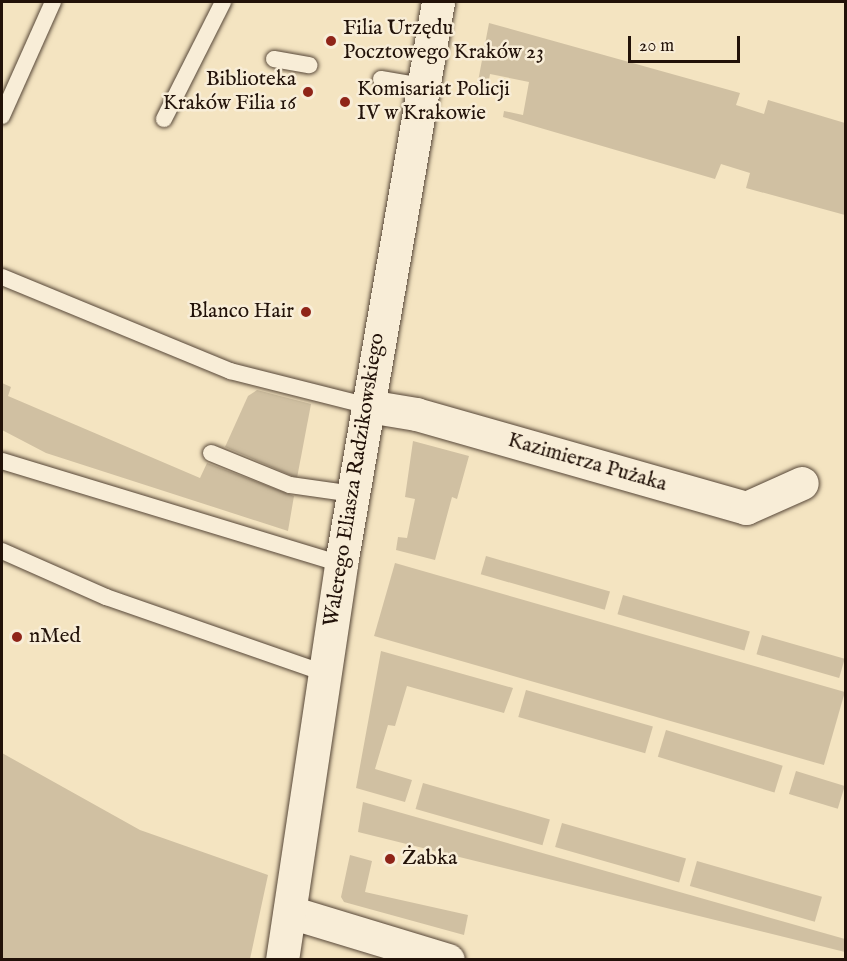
<!DOCTYPE html>
<html>
<head>
<meta charset="utf-8">
<style>
	body { margin:0 }
	#map { position:relative; width:847px; height:961px; overflow:hidden; background:#f4e4c1; font-family:"IM FELL English",serif }
	div>[style] { position:absolute }
	[style*='--x'] { left:calc(var(--x)*1px); top:calc(var(--y)*1px); width:calc(var(--w)*1px); rotate:calc(var(--a)*1deg) }
	.green>* { inset:0; background:#d0c0a2; transform-origin:0 0 }
	.roads { filter:drop-shadow(0 0 2px #564637) drop-shadow(0 0 2px #564637) }
	.lane>* { height:16px; margin:-8px; padding:0 8px; transform-origin:8px; border-radius:8px; background:#f8edd7 }
	.street>* { height:33px; margin:-16.5px; padding:0 16.5px; transform-origin:16.5px; border-radius:16.5px; background:#f8edd7 }
	.secondary>* { height:33px; margin:-16.5px; padding:0 16.5px; transform-origin:16.5px; border-radius:16.5px; background:#f8edd7 }
	.dots>* { width:16px; height:16px; translate:-50% -50%; box-sizing:border-box; border:3px solid #f8edd7; border-radius:50% }
	span { translate:-50% -50%; white-space:nowrap; text-align:center; line-height:1.15; -webkit-text-stroke:5px #f8edd7; paint-order:stroke }
	.poi-label { font-size:21px; color:#221209 }
	.left { translate:0 -50%; text-align:left }
	.right { translate:-100% -50%; text-align:right }
	.street-label { font-size:21px; color:#221209 }
	.frame { position:absolute; inset:0; border:3px solid #221209; pointer-events:none }
	.scale { position:absolute; left:628px; top:36px; width:112px; height:27px; box-sizing:border-box; border:3px solid #221209; border-top:0; padding-left:8px; font-size:18px; line-height:21px; white-space:nowrap; color:#221209; -webkit-text-stroke:4px #f8edd7; paint-order:stroke }
</style>
</head>
<body>
<div id="map">
	<div class="green">
		<div style="clip-path:polygon(489px 23px,740px 93px,736px 105px,764px 114px,768px 100px,845px 123px,845px 215px,746px 188px,750px 173px,721px 164px,715px 179px,503px 117px,504px 111px,523px 115px,529px 82px,490px 74px,486px 95px,476px 92px)"></div>
		<div style="clip-path:polygon(2px 383px,11px 387px,8px 396px,200px 478px,207px 463px,294px 496px,288px 531px,46px 453px,2px 430px)"></div>
		<div style="clip-path:polygon(257px 390px,311px 404px,297px 478px,225px 447px,248px 396px)"></div>
		<div style="clip-path:polygon(413px 441px,469px 456px,457px 499px,452px 497px,435px 560px,396px 550px,398px 537px,407px 538px,415px 499px,405px 497px)"></div>
		<div style="left:486px;top:556px;width:129px;height:19px;rotate:16deg"></div>
		<div style="left:395px;top:563px;width:468px;height:76px;rotate:16deg"></div>
		<div style="left:623px;top:595px;width:132px;height:20px;rotate:16deg"></div>
		<div style="left:762px;top:635px;width:86px;height:20px;rotate:16deg"></div>
		<div style="clip-path:polygon(381px 651px,513px 688px,504px 713px,407px 686px,395px 726px,388px 725px,375px 769px,412px 780px,405px 802px,356px 788px)"></div>
		<div style="left:526px;top:690px;width:132px;height:28px;rotate:16deg"></div>
		<div style="left:666px;top:730px;width:122px;height:28px;rotate:17deg"></div>
		<div style="clip-path:polygon(2px 753px,140px 830px,268px 875px,250px 959px,2px 959px)"></div>
		<div style="left:796px;top:771px;width:51px;height:24px;rotate:17deg"></div>
		<div style="left:423px;top:783px;width:132px;height:27px;rotate:16deg"></div>
		<div style="clip-path:polygon(363px 802px,845px 939px,845px 952px,358px 832px)"></div>
		<div style="left:562px;top:823px;width:129px;height:25px;rotate:16deg"></div>
		<div style="clip-path:polygon(350px 855px,372px 861px,365px 892px,468px 915px,464px 935px,344px 902px,341px 897px)"></div>
		<div style="left:697px;top:861px;width:130px;height:26px;rotate:16deg"></div>
	</div>
	<div class="roads">
		<div class="lane">
			<div style="--x:274;--y:59;--w:36;--a:10"></div>
			<div style="--x:381;--y:79;--w:43;--a:9.5"></div>
			<div style="--x:2;--y:116;--w:125;--a:-65.9"></div>
			<div style="--x:164;--y:119;--w:131;--a:-63.2"></div>
			<div style="--x:2;--y:277;--w:247;--a:22.4"></div>
			<div style="--x:230;--y:371;--w:142;--a:14.2"></div>
			<div style="--x:211;--y:453;--w:85;--a:22.1"></div>
			<div style="--x:290;--y:485;--w:64;--a:8.1"></div>
			<div style="--x:2;--y:461;--w:354;--a:16.9"></div>
			<div style="--x:2;--y:551;--w:114;--a:23.9"></div>
			<div style="--x:106;--y:597;--w:231;--a:19.2"></div>
		</div>
		<div class="street">
			<div style="--x:368;--y:406;--w:49;--a:9.5"></div>
			<div style="--x:416;--y:414;--w:343;--a:15.9"></div>
			<div style="--x:746;--y:508;--w:61;--a:-24.1"></div>
			<div style="--x:290;--y:912;--w:165;--a:16.9"></div>
		</div>
		<div class="secondary">
			<div style="--x:282;--y:960;--w:400;--a:-81.5"></div>
			<div style="--x:341;--y:564;--w:570;--a:-80.21"></div>
		</div>
	</div>
	<div class="dots">
		<div style="left:331px;top:41px;background:#8f2418"></div>
		<div style="left:308px;top:92px;background:#8f2418"></div>
		<div style="left:345px;top:102px;background:#8f2418"></div>
		<div style="left:306px;top:312px;background:#8f2418"></div>
		<div style="left:17px;top:637px;background:#8f2418"></div>
		<div style="left:390px;top:859px;background:#8f2418"></div>
	</div>
	<div class="poi-label">
		<span class="left" style="left:343px;top:41px">Filia Urzędu<br>Pocztowego Kraków 23</span>
		<span class="right" style="left:296px;top:92px">Biblioteka<br>Kraków Filia 16</span>
		<span class="left" style="left:357px;top:102px">Komisariat Policji<br>IV w Krakowie</span>
		<span class="right" style="left:294px;top:312px">Blanco Hair</span>
		<span class="left" style="left:29px;top:637px">nMed</span>
		<span class="left" style="left:402px;top:859px">Żabka</span>
	</div>
	<div class="street-label">
		<span style="left:587px;top:463px;rotate:16deg">Kazimierza Pużaka</span>
		<span style="left:355px;top:480px;rotate:-81deg">Walerego Eliasza Radzikowskiego</span>
	</div>
	<div class="frame"></div>
	<div class="scale">20 m</div>
</div>
</body>
</html>
